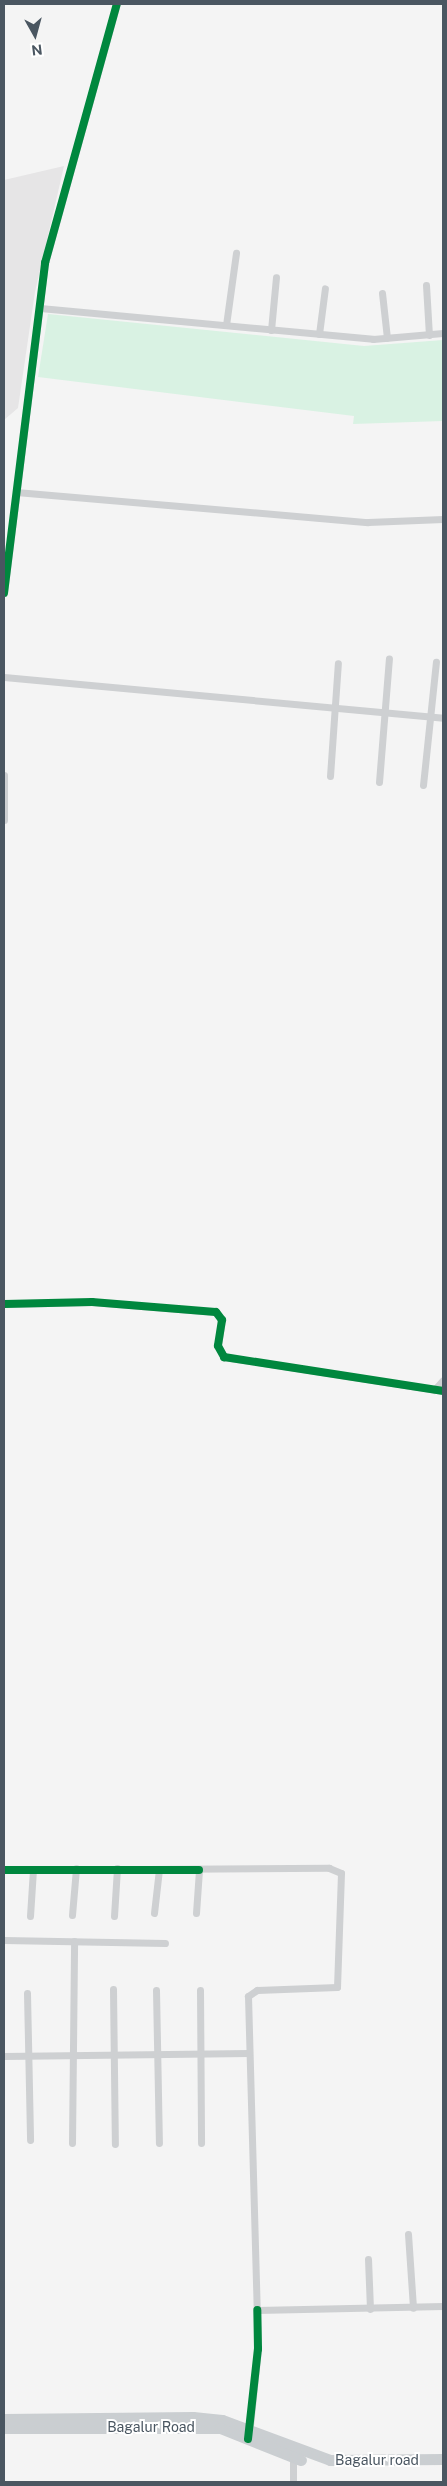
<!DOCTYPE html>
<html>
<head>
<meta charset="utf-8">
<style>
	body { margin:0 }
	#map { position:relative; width:447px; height:2486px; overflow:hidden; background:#f4f4f4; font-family:"Public Sans",sans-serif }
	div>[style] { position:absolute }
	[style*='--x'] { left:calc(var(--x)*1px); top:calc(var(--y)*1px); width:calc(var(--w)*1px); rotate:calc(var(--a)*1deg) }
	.education>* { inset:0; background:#e6e5e6 }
	.green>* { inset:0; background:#d9f2e3 }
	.street>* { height:7px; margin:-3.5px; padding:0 3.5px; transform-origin:3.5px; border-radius:3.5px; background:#ced0d2 }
	.primary>* { height:11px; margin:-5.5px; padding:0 5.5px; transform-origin:5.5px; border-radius:5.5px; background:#caced1 }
	.cycleway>* { height:8px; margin:-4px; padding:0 4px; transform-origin:4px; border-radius:4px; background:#00873e }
	span { translate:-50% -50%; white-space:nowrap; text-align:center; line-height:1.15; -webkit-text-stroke:4px #fff; paint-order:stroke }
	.street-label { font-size:14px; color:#4a5661 }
	.frame { position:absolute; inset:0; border:5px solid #4a5661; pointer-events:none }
	.north { position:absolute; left:10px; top:10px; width:50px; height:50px; -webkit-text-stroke:4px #fff; paint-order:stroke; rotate:173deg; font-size:14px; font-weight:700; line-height:20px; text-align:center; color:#4a5661 }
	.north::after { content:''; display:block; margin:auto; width:18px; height:22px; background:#4a5661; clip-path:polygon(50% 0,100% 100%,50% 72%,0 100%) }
</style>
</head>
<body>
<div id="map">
	<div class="education">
		<div style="clip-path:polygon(64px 166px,35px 292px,18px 408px,4px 420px,4px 180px)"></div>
	</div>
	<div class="green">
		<div style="clip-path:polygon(48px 314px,364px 346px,443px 340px,443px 421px,353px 424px,354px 416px,38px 377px)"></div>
	</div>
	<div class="street">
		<div style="--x:426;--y:285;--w:50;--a:86.6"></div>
		<div style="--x:382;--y:293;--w:45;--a:83.7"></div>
		<div style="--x:40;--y:308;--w:334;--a:5.3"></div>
		<div style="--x:373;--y:339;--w:70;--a:-4.9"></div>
		<div style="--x:226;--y:325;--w:73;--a:-82.1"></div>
		<div style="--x:271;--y:330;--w:53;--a:-84.6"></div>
		<div style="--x:319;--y:334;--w:46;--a:-82.6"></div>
		<div style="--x:16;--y:492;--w:353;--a:4.9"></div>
		<div style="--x:368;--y:522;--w:75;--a:-2.3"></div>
		<div style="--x:4;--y:593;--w:333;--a:-82.9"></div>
		<div style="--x:45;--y:263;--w:269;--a:-74.5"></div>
		<div style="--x:4;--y:677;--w:441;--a:5.3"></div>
		<div style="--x:4;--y:775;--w:45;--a:90"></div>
		<div style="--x:330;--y:776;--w:113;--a:-86"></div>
		<div style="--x:379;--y:782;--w:124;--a:-85.4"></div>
		<div style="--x:423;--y:785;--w:124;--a:-84"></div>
		<div style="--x:4;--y:1304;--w:88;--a:-1.3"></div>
		<div style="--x:92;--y:1302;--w:124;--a:4.6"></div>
		<div style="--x:216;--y:1312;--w:10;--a:53"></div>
		<div style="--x:222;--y:1320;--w:26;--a:99"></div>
		<div style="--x:218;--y:1346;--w:13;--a:61"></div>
		<div style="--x:224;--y:1357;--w:222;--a:8.8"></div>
		<div style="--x:434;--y:1390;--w:13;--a:-48"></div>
		<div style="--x:4;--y:1870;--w:325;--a:-0.4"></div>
		<div style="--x:329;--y:1868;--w:13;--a:23"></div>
		<div style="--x:341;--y:1873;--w:114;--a:92"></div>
		<div style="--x:337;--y:1987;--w:80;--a:177.9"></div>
		<div style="--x:257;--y:1990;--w:11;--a:146"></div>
		<div style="--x:248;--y:1996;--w:353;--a:88.4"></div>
		<div style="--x:258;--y:2349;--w:85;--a:96"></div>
		<div style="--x:154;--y:1913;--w:44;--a:-83.5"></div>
		<div style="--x:196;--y:1913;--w:43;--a:-86"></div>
		<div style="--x:72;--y:1915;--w:47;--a:-85.1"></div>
		<div style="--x:30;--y:1916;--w:47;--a:-86.3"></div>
		<div style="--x:114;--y:1916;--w:48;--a:-86.4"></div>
		<div style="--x:4;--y:1940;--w:161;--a:1.1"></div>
		<div style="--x:113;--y:1989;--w:155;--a:89.3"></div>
		<div style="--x:156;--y:1990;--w:153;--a:88.9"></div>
		<div style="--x:200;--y:1990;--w:153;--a:89.6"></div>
		<div style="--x:27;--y:1993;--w:147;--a:88.8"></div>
		<div style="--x:4;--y:2056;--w:245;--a:-0.7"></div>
		<div style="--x:72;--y:2143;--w:202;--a:-89.4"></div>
		<div style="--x:408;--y:2234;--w:74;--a:86.1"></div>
		<div style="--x:368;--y:2259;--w:50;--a:87.7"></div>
		<div style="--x:257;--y:2310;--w:186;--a:-1.2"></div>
		<div style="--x:293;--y:2482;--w:27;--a:-90"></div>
	</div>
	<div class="primary">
		<div style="--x:4;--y:2419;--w:189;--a:-0.6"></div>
		<div style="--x:193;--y:2417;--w:29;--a:6"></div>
		<div style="--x:222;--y:2420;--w:115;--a:20.3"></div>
		<div style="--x:330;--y:2460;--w:113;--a:-0.5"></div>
		<div style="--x:4;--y:2428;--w:216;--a:0"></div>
		<div style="--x:220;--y:2428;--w:87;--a:21.6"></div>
	</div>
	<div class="cycleway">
		<div style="--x:4;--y:593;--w:333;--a:-82.9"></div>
		<div style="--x:45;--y:263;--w:269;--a:-74.5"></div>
		<div style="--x:4;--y:1304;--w:88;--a:-1.3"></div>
		<div style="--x:92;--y:1302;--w:124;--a:4.6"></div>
		<div style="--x:216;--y:1312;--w:10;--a:53"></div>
		<div style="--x:222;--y:1320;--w:26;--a:99"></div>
		<div style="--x:218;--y:1346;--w:13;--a:61"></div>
		<div style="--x:224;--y:1357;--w:222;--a:8.8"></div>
		<div style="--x:4;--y:1870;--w:195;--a:0"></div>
		<div style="--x:248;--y:2439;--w:91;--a:-83.7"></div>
		<div style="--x:258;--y:2349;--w:39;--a:-91"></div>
	</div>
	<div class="street-label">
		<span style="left:151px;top:2427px">Bagalur Road</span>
		<span style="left:377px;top:2460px">Bagalur road</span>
	</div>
	<div class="frame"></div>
	<div class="north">N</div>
</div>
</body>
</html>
